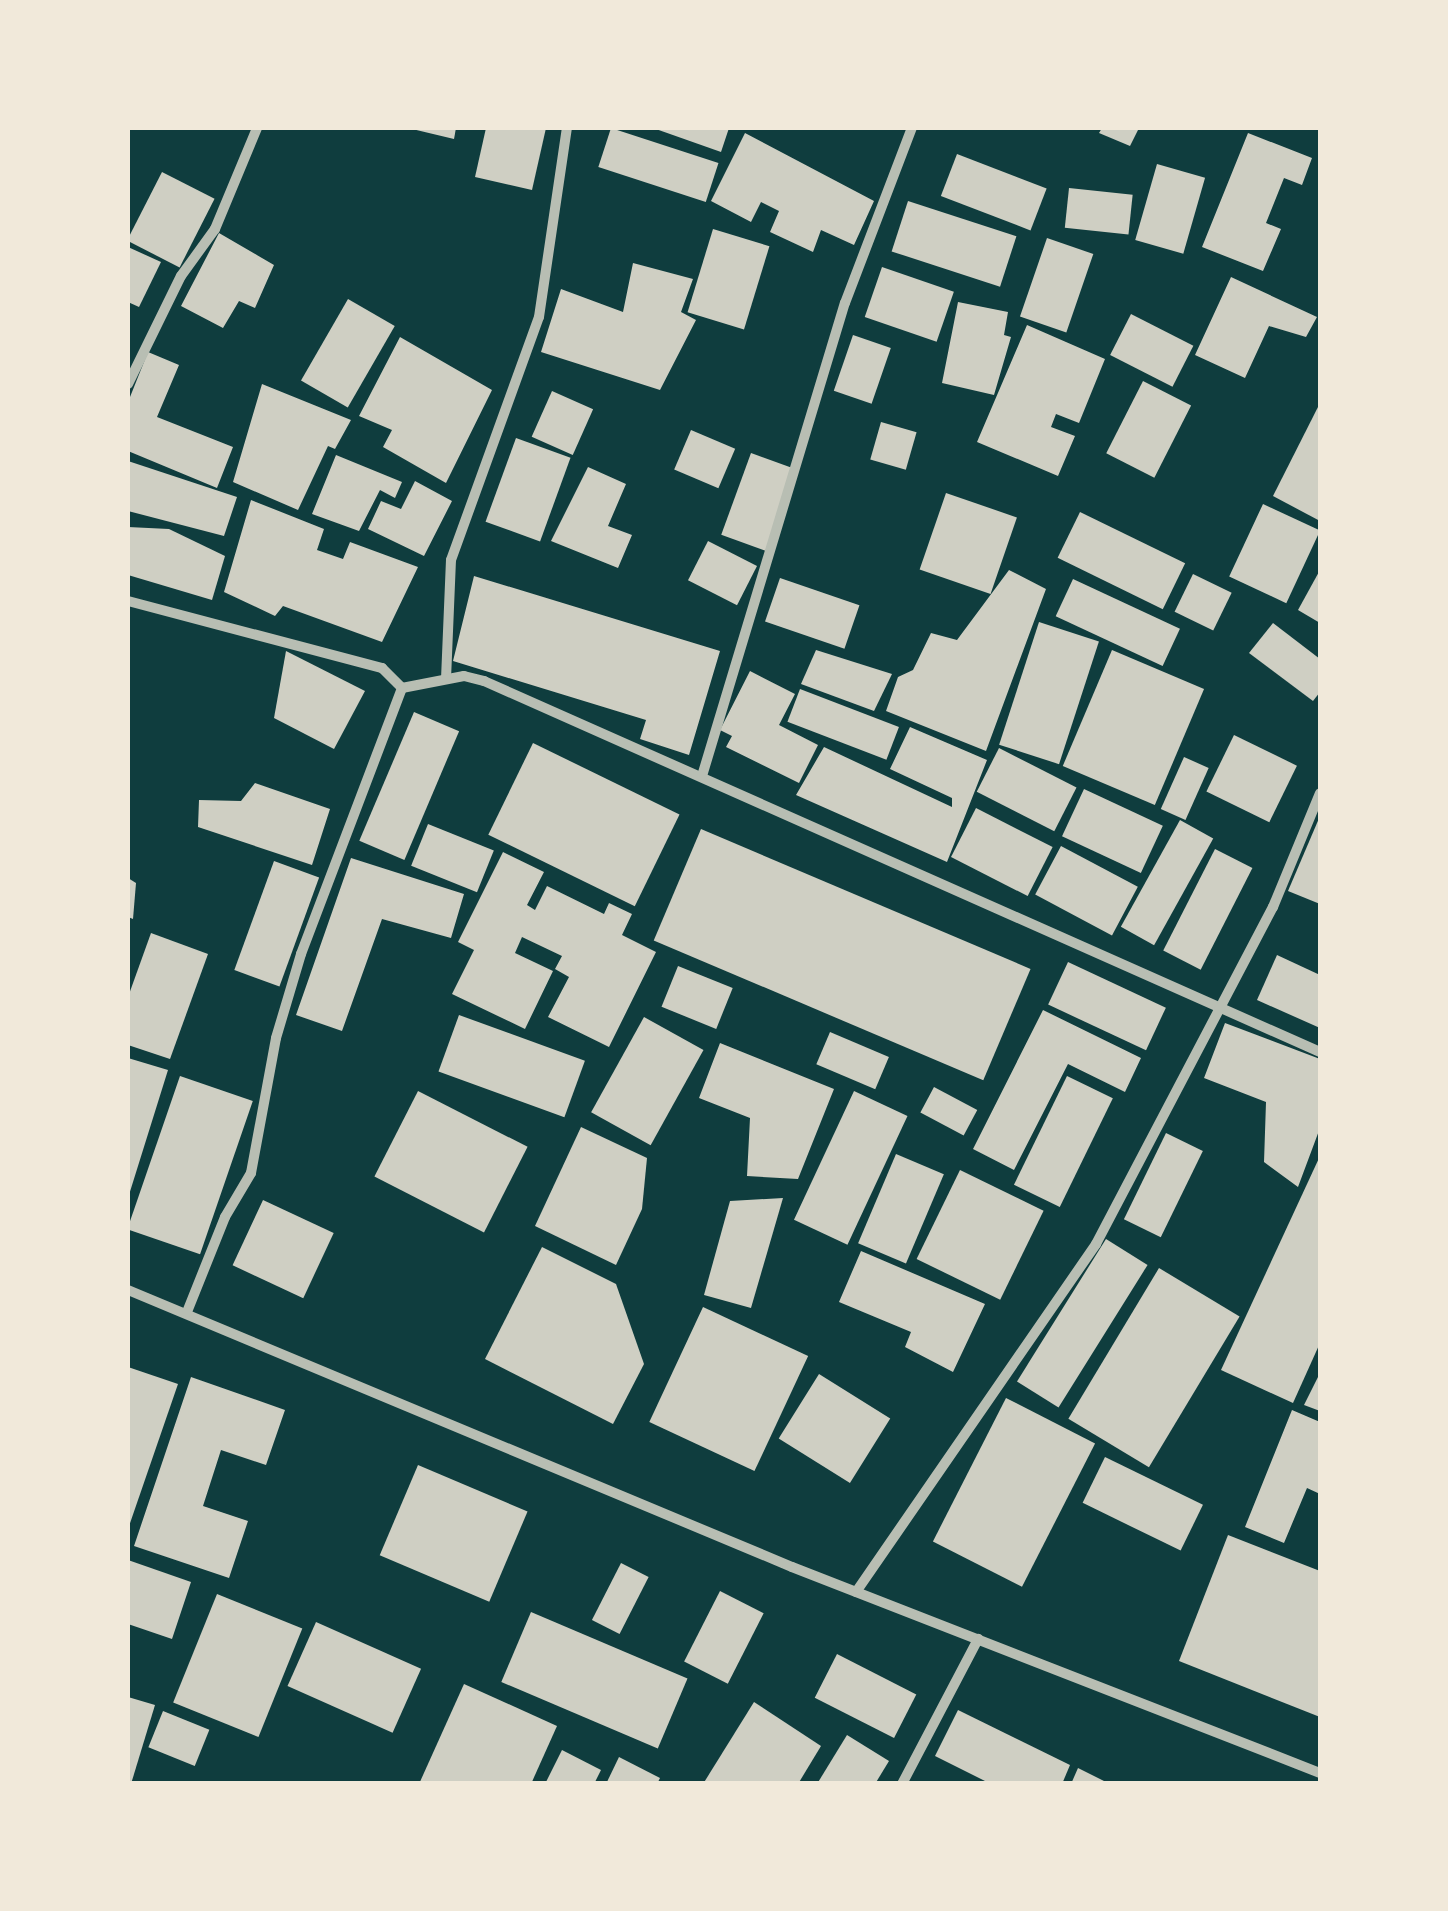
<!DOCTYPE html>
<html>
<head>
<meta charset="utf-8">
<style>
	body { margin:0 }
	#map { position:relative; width:1448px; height:1911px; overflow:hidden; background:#0f3d3e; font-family:Figtree,sans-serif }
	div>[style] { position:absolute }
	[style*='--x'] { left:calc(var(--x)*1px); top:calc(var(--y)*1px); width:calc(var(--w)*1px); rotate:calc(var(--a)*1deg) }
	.building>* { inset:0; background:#cfcfc3; transform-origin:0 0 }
	.minor>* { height:10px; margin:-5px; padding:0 5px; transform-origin:5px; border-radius:5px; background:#b8beb3 }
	span { translate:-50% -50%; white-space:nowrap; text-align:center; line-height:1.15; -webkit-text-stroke:8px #f1e9da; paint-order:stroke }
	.frame { position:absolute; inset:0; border:130px solid #f1e9da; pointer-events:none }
</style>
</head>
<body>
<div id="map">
	<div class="building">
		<div style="clip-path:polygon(408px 128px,456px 128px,454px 139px)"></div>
		<div style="clip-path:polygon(486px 128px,546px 128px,532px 190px,475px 177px)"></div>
		<div style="left:611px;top:128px;width:113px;height:41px;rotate:18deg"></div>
		<div style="clip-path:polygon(653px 128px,729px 128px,721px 152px)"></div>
		<div style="clip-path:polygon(1102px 128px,1139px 128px,1130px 146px,1099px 133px)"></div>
		<div style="clip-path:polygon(745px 133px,874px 201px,854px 245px,821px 230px,813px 252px,770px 232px,779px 211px,761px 202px,751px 222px,711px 201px)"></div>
		<div style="clip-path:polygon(1248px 133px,1312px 158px,1302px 185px,1284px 178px,1266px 223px,1281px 229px,1263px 271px,1202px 247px)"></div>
		<div style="left:957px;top:154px;width:96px;height:45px;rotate:21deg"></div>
		<div style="left:1157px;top:164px;width:50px;height:79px;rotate:16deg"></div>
		<div style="left:162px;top:172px;width:59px;height:77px;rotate:27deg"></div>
		<div style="left:1069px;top:188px;width:64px;height:40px;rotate:6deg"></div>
		<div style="left:908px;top:201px;width:114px;height:53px;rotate:18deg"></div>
		<div style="left:713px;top:229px;width:59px;height:87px;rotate:17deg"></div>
		<div style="clip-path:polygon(219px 233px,274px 265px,255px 308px,239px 301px,223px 328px,181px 306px)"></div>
		<div style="left:1047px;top:238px;width:49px;height:83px;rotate:19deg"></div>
		<div style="clip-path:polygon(128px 247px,161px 262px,139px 307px,128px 302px)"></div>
		<div style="clip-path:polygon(633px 263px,693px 279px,681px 312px,696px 320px,660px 390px,541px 352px,561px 289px,623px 312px)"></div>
		<div style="left:882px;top:267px;width:76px;height:53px;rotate:19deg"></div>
		<div style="clip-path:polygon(1231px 277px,1317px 317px,1306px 337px,1269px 326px,1245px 378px,1195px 355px)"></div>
		<div style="left:348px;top:299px;width:54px;height:94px;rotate:30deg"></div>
		<div style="clip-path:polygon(958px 302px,1008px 312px,1004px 335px,1011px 337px,994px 395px,942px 383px)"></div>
		<div style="left:1131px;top:314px;width:70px;height:46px;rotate:27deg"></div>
		<div style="clip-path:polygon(1027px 325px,1105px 359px,1079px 423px,1056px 414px,1051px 427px,1075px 436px,1058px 476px,977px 442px)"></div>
		<div style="left:853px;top:335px;width:40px;height:59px;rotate:19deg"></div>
		<div style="clip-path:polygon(400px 337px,492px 390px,446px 483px,383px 447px,392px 430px,359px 416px)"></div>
		<div style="clip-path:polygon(148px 352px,179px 365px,157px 417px,233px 447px,217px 488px,128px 451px,128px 402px)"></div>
		<div style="left:1143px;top:381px;width:54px;height:81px;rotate:27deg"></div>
		<div style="clip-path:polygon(262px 384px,351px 420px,335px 449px,328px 446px,298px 510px,233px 482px)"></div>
		<div style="left:552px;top:391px;width:45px;height:50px;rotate:24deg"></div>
		<div style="clip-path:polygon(1320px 403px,1320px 521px,1273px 496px)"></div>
		<div style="left:881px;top:422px;width:37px;height:39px;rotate:16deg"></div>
		<div style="left:691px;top:430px;width:48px;height:43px;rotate:23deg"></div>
		<div style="left:516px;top:438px;width:58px;height:89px;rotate:20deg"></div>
		<div style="left:751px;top:453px;width:47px;height:87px;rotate:20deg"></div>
		<div style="clip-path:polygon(336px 455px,402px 482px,395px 498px,380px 490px,359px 531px,312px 514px)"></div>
		<div style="clip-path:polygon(128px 461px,237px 497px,224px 536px,128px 511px)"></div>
		<div style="clip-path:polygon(588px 467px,626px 484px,608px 526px,632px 535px,618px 568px,551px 541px)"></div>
		<div style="clip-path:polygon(415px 481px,452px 501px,424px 556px,368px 529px,381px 501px,401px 509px)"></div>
		<div style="left:946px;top:493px;width:75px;height:81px;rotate:19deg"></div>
		<div style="clip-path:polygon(251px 500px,324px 529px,317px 550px,343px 559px,350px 542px,418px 567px,382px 642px,283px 606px,275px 616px,224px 592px)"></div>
		<div style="left:1263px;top:504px;width:63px;height:80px;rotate:25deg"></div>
		<div style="left:1080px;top:512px;width:117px;height:51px;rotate:26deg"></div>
		<div style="clip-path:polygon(128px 527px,169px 529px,225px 556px,212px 600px,128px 575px)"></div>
		<div style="left:708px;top:541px;width:55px;height:44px;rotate:27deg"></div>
		<div style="clip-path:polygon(1009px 570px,1046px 589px,986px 751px,886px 711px,898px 677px,913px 670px,931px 633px,957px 640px)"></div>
		<div style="clip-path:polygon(1320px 570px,1320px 623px,1298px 610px)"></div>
		<div style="left:1193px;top:574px;width:43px;height:42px;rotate:26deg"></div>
		<div style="clip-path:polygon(474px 576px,720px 651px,689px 755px,640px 739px,646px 720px,453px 661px)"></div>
		<div style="left:780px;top:578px;width:84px;height:46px;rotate:19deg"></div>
		<div style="left:1073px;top:579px;width:118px;height:41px;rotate:25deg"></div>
		<div style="left:1039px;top:622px;width:63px;height:129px;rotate:18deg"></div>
		<div style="clip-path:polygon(1273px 623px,1320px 659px,1320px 692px,1313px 701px,1249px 653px)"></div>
		<div style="clip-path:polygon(816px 650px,892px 674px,874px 711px,801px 684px)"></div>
		<div style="left:1112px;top:650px;width:100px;height:126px;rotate:23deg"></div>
		<div style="clip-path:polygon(286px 651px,365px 691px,334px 749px,274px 718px)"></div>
		<div style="clip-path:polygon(750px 671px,795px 694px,779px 725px,818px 745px,799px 783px,726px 747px,732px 736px,720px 730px)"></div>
		<div style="left:800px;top:689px;width:106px;height:35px;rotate:21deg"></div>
		<div style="left:414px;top:712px;width:49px;height:140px;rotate:23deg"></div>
		<div style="clip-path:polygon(910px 727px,987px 760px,947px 862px,796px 795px,824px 747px,952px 807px,952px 798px,890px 769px)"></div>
		<div style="left:1234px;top:735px;width:70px;height:63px;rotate:26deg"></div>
		<div style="left:533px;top:743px;width:163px;height:102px;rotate:26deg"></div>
		<div style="left:999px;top:748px;width:87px;height:49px;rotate:27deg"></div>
		<div style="left:1184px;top:757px;width:27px;height:57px;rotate:24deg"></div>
		<div style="clip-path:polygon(255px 783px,330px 809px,312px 865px,198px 827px,199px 800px,241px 801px)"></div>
		<div style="left:1084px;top:789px;width:87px;height:52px;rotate:25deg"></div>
		<div style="left:976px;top:808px;width:86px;height:55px;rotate:27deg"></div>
		<div style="clip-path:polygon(1320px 816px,1320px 904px,1288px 891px)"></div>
		<div style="left:1180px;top:820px;width:38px;height:122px;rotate:29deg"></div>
		<div style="left:428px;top:824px;width:71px;height:45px;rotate:22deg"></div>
		<div style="left:701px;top:829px;width:358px;height:121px;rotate:23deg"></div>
		<div style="left:1061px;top:846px;width:87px;height:55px;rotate:28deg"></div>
		<div style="left:1215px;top:849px;width:42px;height:114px;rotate:27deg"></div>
		<div style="clip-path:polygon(503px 852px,544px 872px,527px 905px,535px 910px,547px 886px,604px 914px,609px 903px,632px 914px,622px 935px,656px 952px,609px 1047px,548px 1017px,569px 977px,555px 969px,562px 956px,522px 937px,515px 953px,553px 971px,525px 1029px,452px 994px,474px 950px,458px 942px)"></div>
		<div style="clip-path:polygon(351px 858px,464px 894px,451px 938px,382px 919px,342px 1031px,296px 1015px)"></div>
		<div style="left:274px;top:861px;width:48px;height:116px;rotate:20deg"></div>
		<div style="clip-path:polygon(128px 878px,136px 883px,133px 919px,128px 917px)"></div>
		<div style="clip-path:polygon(151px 933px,208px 954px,170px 1059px,128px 1045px,128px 997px)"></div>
		<div style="clip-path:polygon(1277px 955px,1320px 975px,1320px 1028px,1257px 1000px)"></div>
		<div style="left:1068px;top:962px;width:108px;height:47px;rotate:25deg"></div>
		<div style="left:678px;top:966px;width:59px;height:44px;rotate:22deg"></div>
		<div style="clip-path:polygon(1043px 1010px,1141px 1058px,1125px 1092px,1068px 1064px,1014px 1170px,973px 1149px)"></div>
		<div style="left:459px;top:1015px;width:134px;height:60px;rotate:20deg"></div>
		<div style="left:644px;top:1017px;width:68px;height:109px;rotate:29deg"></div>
		<div style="clip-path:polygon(1225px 1023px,1320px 1059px,1320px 1128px,1298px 1187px,1264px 1162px,1266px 1102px,1204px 1078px)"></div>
		<div style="left:830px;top:1032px;width:64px;height:35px;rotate:23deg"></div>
		<div style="clip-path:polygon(720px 1043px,834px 1089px,798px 1179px,747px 1176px,750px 1118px,699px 1098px)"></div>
		<div style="clip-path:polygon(128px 1058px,168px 1070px,128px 1198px)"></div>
		<div style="left:180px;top:1076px;width:77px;height:162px;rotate:19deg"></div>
		<div style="left:1067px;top:1076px;width:51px;height:121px;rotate:26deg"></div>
		<div style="left:934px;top:1087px;width:49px;height:29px;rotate:28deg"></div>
		<div style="left:418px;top:1091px;width:123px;height:96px;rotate:27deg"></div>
		<div style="left:854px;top:1091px;width:59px;height:142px;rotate:25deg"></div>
		<div style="clip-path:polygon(581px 1127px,647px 1158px,642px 1209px,616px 1265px,535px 1226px)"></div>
		<div style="left:1166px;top:1133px;width:41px;height:96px;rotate:26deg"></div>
		<div style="left:896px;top:1154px;width:52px;height:97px;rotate:23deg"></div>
		<div style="clip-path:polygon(1320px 1156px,1320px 1343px,1293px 1403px,1221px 1370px)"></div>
		<div style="left:960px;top:1170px;width:93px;height:99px;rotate:26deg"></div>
		<div style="clip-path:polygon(783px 1198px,751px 1308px,704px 1295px,730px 1201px)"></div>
		<div style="left:263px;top:1200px;width:78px;height:72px;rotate:25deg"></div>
		<div style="left:1106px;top:1239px;width:49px;height:168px;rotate:32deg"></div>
		<div style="clip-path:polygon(542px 1247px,616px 1284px,644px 1364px,613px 1424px,485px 1359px)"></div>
		<div style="clip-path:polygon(861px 1251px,985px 1304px,953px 1372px,905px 1347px,911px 1332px,839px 1302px)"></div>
		<div style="left:1159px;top:1268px;width:94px;height:176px;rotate:31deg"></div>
		<div style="left:703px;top:1307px;width:116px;height:127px;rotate:25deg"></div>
		<div style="clip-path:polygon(128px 1367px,178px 1384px,128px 1529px)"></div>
		<div style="clip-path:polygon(1320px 1373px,1320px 1411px,1304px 1405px)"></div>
		<div style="left:819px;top:1374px;width:84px;height:76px;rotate:32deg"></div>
		<div style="clip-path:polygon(191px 1377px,285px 1410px,266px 1465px,221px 1450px,203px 1506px,248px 1521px,229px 1578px,134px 1546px)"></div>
		<div style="left:1006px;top:1398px;width:100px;height:161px;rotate:27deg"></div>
		<div style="clip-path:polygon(1292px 1410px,1320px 1422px,1320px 1494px,1307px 1488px,1284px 1543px,1245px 1527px)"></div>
		<div style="left:1105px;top:1457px;width:109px;height:51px;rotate:26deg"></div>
		<div style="left:418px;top:1465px;width:119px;height:98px;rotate:23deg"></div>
		<div style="clip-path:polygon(1228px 1535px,1320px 1571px,1320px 1717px,1179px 1661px)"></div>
		<div style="clip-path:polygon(128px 1560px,191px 1582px,172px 1639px,128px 1624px)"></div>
		<div style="left:621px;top:1563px;width:31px;height:64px;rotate:27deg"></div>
		<div style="left:720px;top:1591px;width:49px;height:79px;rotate:27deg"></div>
		<div style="left:217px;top:1594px;width:92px;height:117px;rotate:22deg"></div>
		<div style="left:531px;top:1612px;width:170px;height:76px;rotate:23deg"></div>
		<div style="left:316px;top:1622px;width:115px;height:70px;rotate:24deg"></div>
		<div style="left:837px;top:1654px;width:89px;height:49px;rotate:27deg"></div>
		<div style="clip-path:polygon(464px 1684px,557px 1726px,531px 1784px,419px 1784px)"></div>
		<div style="clip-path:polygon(128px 1697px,155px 1705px,131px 1784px,128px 1784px)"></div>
		<div style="clip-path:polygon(754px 1702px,821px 1746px,798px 1784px,703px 1784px)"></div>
		<div style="clip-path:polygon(958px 1710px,1070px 1765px,1062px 1784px,991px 1784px,935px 1756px)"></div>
		<div style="left:163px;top:1711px;width:50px;height:39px;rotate:22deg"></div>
		<div style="clip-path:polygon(847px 1735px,889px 1761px,875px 1784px,817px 1784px)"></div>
		<div style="clip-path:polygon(562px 1750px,601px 1770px,594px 1784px,545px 1784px)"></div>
		<div style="clip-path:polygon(619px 1757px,660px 1778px,657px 1784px,606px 1784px)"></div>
		<div style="clip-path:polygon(1078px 1768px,1110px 1784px,1071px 1784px)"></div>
	</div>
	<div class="minor">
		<div style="--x:128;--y:384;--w:120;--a:-63.9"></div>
		<div style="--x:181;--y:276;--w:58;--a:-54.1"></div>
		<div style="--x:215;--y:229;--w:109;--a:-67.4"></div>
		<div style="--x:128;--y:601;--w:263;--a:14.8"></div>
		<div style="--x:382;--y:668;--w:28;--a:45"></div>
		<div style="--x:446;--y:679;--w:119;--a:-87.6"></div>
		<div style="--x:451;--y:560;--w:258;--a:-70.1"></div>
		<div style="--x:539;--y:317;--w:191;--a:-81.6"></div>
		<div style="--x:402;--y:688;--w:63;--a:-11"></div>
		<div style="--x:464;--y:676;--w:21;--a:14"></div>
		<div style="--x:484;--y:681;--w:915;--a:23.93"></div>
		<div style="--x:702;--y:776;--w:494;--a:-73.2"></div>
		<div style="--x:845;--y:303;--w:187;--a:-69.1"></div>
		<div style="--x:128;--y:1290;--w:719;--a:22.64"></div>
		<div style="--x:792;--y:1567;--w:567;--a:21.31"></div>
		<div style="--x:187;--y:1312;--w:102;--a:-68.2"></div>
		<div style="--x:225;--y:1217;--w:51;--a:-59.4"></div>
		<div style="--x:251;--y:1173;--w:137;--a:-79.5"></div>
		<div style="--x:276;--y:1038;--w:88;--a:-73.4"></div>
		<div style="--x:301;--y:954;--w:285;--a:-69.2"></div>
		<div style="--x:856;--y:1592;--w:423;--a:-55.4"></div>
		<div style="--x:1096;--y:1244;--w:381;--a:-62.3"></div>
		<div style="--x:1273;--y:907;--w:123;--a:-67.6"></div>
		<div style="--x:902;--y:1784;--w:164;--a:-62.3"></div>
	</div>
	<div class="frame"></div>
</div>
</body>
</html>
